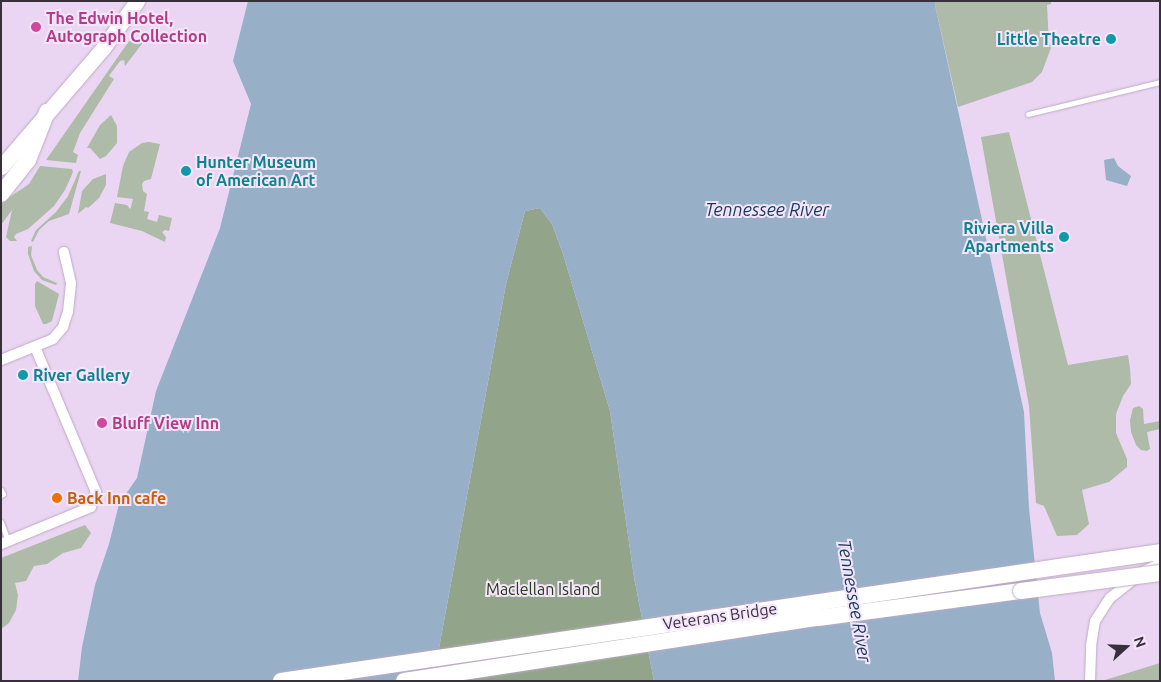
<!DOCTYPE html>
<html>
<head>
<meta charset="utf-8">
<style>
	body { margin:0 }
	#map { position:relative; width:1161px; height:682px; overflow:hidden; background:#ead6f2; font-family:Ubuntu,sans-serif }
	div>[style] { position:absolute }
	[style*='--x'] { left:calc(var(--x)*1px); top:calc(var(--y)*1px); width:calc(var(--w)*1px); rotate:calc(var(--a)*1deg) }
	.green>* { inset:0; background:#aebba8 }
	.forest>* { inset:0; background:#92a58a }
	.water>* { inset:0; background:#97b0c8 }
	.roads { filter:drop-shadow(0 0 1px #beaac5) drop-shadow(0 0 1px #beaac5) }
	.service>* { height:5px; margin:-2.5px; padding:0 2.5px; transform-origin:2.5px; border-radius:2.5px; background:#fff }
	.minor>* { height:10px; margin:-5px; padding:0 5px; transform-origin:5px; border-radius:5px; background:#fff }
	.secondary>* { height:15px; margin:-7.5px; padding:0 7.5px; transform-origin:7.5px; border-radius:7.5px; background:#fff }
	.primary>* { height:16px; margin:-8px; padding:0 8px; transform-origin:8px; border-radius:8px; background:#fff }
	.bridges { filter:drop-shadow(0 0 1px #beaac5) drop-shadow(0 0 1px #beaac5) }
	.primary-bridge>* { height:16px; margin:-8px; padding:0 8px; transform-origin:8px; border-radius:8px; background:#fff }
	.dots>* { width:14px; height:14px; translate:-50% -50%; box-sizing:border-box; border:2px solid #f5e5fb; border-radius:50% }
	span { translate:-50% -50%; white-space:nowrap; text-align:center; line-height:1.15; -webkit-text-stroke:4px #f5e5fb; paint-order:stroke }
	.hotel-label { font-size:16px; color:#b23c85; font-weight:700 }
	.left { translate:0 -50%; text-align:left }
	.culture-label { font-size:16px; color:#0d838f; font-weight:700 }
	.right { translate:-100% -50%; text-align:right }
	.food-label { font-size:16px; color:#c56008; font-weight:700 }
	.park-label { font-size:16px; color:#233e14 }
	.street-label { font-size:16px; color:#372f3a }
	.water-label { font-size:18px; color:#133a5d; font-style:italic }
	.frame { position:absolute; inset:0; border:2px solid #372f3a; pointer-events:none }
	.north { position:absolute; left:1101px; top:622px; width:50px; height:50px; -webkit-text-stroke:4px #f5e5fb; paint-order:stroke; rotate:70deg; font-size:14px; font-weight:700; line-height:20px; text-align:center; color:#372f3a }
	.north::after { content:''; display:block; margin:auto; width:18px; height:22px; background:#372f3a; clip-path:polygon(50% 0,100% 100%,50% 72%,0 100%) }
</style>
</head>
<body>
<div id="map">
	<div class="green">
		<div style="clip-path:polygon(936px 1px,1051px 1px,1051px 4px,1047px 5px,1049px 44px,1052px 45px,1042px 72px,1032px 82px,958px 107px,935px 5px)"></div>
		<div style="clip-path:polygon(145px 40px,125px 66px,124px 60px,120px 61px,109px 76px,114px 79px,80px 133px,73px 152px,78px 155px,76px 163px,46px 160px,129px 41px)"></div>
		<div style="clip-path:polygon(111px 115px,117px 126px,117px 143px,106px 156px,100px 159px,90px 148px,87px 148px,100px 125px)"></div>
		<div style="clip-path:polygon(1009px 132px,1068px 365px,1128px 355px,1130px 368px,1131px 384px,1123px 396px,1116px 414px,1116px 433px,1127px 459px,1127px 467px,1109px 482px,1082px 490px,1089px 524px,1077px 535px,1057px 536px,1044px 506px,1036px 503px,1029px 406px,981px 137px)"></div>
		<div style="clip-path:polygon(149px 142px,160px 144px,151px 179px,144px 181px,142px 184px,143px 191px,147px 194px,144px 211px,149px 212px,147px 219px,157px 222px,159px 215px,172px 218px,169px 231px,165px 230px,162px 232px,166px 237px,165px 242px,142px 231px,110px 223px,115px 203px,127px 205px,130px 209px,131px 207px,133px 199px,117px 197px,123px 166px,129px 152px,142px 143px)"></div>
		<div style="clip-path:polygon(40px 166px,72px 169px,73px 172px,65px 190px,54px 206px,28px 229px,16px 234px,14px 237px,17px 241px,10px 241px,6px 237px,12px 210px,1px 225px,1px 203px,29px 184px)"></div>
		<div style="clip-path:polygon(79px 171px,81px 171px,69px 214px,49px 221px,39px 230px,33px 242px,31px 241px,36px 230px,56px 212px,68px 196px)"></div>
		<div style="clip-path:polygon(106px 174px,106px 185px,99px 198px,88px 208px,86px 207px,78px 214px,82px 191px,93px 179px)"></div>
		<div style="clip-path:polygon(32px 246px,31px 255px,37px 270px,43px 277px,57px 283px,56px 285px,42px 280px,34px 271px,28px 254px,28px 247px)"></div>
		<div style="clip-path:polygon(37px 281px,59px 294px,52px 321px,46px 324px,43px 324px,35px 306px,35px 284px)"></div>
		<div style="clip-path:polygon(1139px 406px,1143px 409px,1144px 424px,1160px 421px,1160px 429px,1147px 432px,1150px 449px,1147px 451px,1141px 450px,1136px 445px,1131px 432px,1130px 420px,1133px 408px)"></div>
		<div style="clip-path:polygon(85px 525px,91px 533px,81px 548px,63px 553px,47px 564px,34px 566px,26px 581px,15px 583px,18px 595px,16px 610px,9px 623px,1px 629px,1px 558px)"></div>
		<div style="clip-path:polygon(1160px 663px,1160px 681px,1105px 681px,1105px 680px)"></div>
	</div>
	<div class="forest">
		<div style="clip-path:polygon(540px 208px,552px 224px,563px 254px,610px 411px,634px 577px,654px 681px,433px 681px,506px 284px,525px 211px)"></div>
	</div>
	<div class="water">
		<div style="clip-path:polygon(248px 1px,936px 1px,935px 5px,1024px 412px,1029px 508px,1040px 613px,1052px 653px,1055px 681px,654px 681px,634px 577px,610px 411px,563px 254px,552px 224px,540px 208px,525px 211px,506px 284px,433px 681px,78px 681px,82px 647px,95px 585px,109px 544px,119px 504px,137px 478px,156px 391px,220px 228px,251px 104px,233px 61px)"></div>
		<div style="clip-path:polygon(1114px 158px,1118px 166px,1131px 176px,1127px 186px,1106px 180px,1104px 160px)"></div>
	</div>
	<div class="roads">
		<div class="service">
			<div style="--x:1028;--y:114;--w:136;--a:-13.6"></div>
			<div style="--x:1;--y:490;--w:4;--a:63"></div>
			<div style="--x:3;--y:494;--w:2;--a:153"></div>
			<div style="--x:1;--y:522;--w:20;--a:70"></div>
		</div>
		<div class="minor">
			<div style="--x:1;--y:360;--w:56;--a:-22"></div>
			<div style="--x:53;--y:339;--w:16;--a:-50"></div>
			<div style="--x:63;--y:327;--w:16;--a:-72"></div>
			<div style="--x:68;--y:312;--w:29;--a:-84"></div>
			<div style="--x:71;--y:283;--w:32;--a:-103"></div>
			<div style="--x:1;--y:544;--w:97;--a:-22.3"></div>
			<div style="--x:91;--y:507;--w:16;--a:-72"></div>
			<div style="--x:96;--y:492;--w:157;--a:-112.8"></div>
			<div style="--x:1090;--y:681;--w:35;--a:-88"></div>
			<div style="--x:1091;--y:646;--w:25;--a:-81"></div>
			<div style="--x:1095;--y:621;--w:27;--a:-57"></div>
			<div style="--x:1110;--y:598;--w:43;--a:-38.5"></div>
			<div style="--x:1144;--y:571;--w:17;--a:-24"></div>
		</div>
		<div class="secondary">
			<div style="--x:1;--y:167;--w:157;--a:-49.4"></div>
			<div style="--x:103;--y:48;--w:58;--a:-54.1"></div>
		</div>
		<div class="primary">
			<div style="--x:1;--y:194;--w:43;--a:-51.5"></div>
			<div style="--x:28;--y:160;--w:52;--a:-68.4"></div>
			<div style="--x:281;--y:681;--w:888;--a:-8.35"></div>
			<div style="--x:404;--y:681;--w:419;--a:-8.7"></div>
			<div style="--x:818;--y:618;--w:205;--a:-7.6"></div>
		</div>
	</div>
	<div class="bridges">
		<div class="primary-bridge">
			<div style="--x:1021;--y:591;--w:140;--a:-7.4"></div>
		</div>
	</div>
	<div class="dots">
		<div style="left:36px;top:27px;background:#d1479c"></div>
		<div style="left:1111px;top:39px;background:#0f9aa8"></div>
		<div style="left:186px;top:171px;background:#0f9aa8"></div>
		<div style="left:1064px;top:237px;background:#0f9aa8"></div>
		<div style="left:23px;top:375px;background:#0f9aa8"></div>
		<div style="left:102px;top:423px;background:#d1479c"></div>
		<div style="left:57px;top:498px;background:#e8710a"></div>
	</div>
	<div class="hotel-label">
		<span class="left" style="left:46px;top:27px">The Edwin Hotel,<br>Autograph Collection</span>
		<span class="left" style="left:112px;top:423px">Bluff View Inn</span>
	</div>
	<div class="culture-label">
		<span class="right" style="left:1101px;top:39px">Little Theatre</span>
		<span class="left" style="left:196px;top:171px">Hunter Museum<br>of American Art</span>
		<span class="right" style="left:1054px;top:237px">Riviera Villa<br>Apartments</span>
		<span class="left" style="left:33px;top:375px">River Gallery</span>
	</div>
	<div class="food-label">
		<span class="left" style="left:67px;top:498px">Back Inn cafe</span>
	</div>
	<div class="park-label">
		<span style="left:543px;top:589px">Maclellan Island</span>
	</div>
	<div class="street-label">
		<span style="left:720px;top:616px;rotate:-8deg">Veterans Bridge</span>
	</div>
	<div class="water-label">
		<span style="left:767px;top:209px">Tennessee River</span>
		<span style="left:855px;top:601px;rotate:80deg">Tennessee River</span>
	</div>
	<div class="frame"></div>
	<div class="north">N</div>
</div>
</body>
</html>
